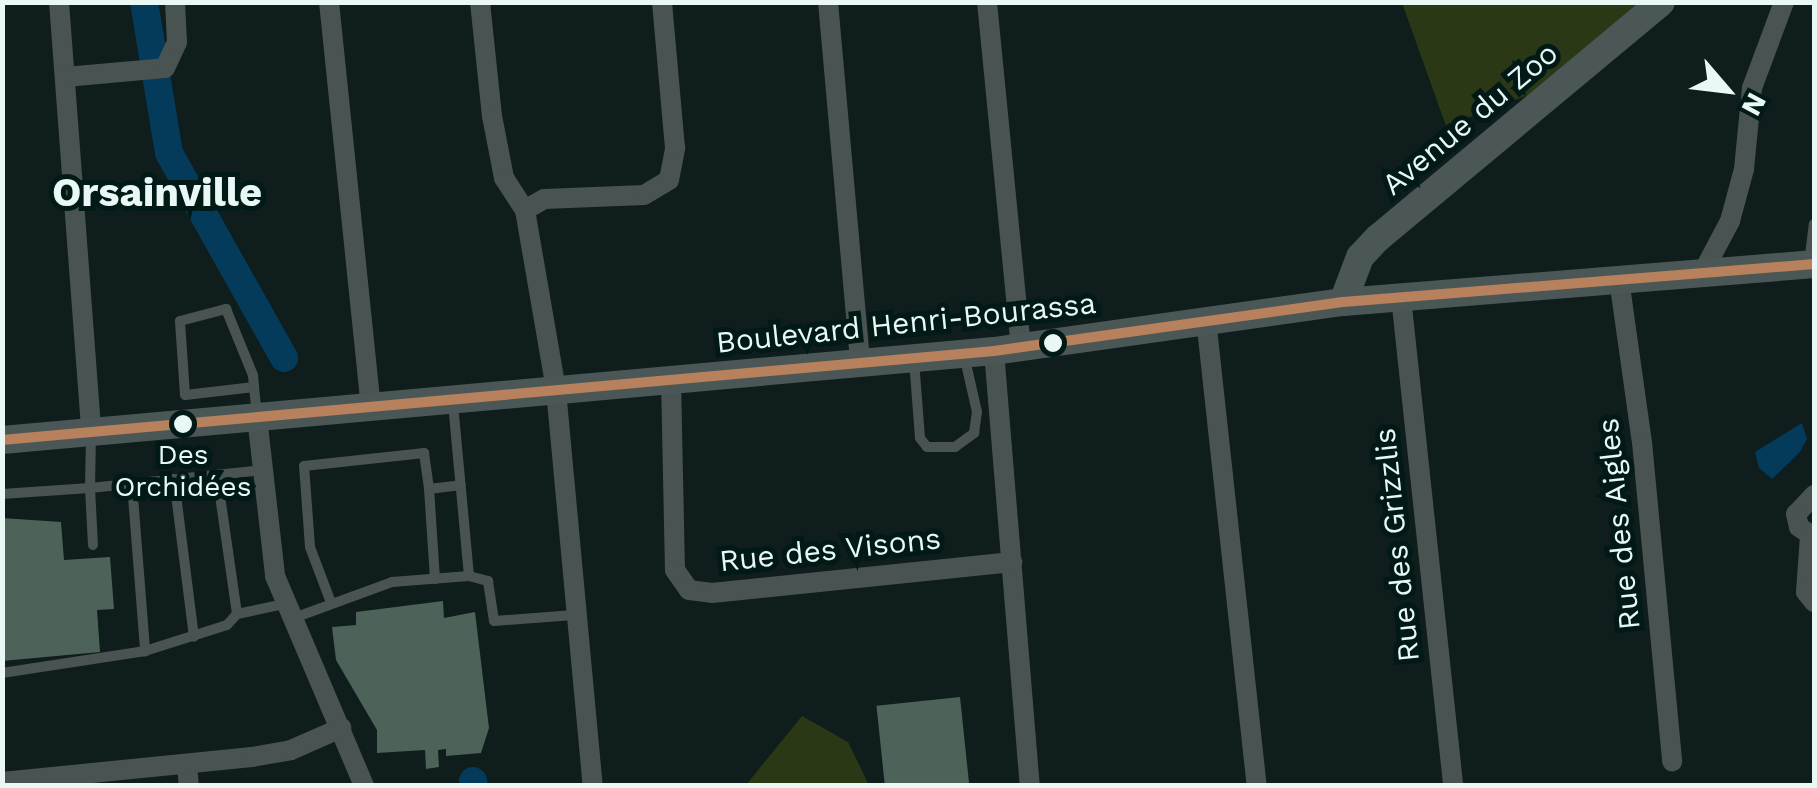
<!DOCTYPE html>
<html>
<head>
<meta charset="utf-8">
<style>
	body { margin:0 }
	#map { position:relative; width:1817px; height:788px; overflow:hidden; background:#0f1d1c; font-family:"Work Sans",sans-serif }
	div>[style] { position:absolute }
	[style*='--x'] { left:calc(var(--x)*1px); top:calc(var(--y)*1px); width:calc(var(--w)*1px); rotate:calc(var(--a)*1deg) }
	.green>* { inset:0; background:#2b3816 }
	.water>* { inset:0; background:#053b5a }
	.river>* { height:28px; margin:-14px; padding:0 14px; transform-origin:14px; border-radius:14px; background:#053b5a }
	.building>* { inset:0; background:#4d6258; transform-origin:0 0 }
	.lane>* { height:10px; margin:-5px; padding:0 5px; transform-origin:5px; border-radius:5px; background:#495352 }
	.street>* { height:20px; margin:-10px; padding:0 10px; transform-origin:10px; border-radius:10px; background:#495352 }
	.secondary>* { height:28px; margin:-14px; padding:0 14px; transform-origin:14px; border-radius:14px; background:#4a5756 }
	.bus-1>* { height:10px; margin:-5px; padding:0 5px; transform-origin:5px; border-radius:5px; background:#b6815c }
	.dots>* { width:28px; height:28px; translate:-50% -50%; box-sizing:border-box; border:5px solid #011a17; border-radius:50% }
	span { translate:-50% -50%; white-space:nowrap; text-align:center; line-height:1.15; -webkit-text-stroke:10px #011a17; paint-order:stroke }
	.bus-label { font-size:28px; color:#e9f8f5 }
	.street-label { font-size:30px; color:#e9f8f5 }
	.district-label { font-size:40px; color:#e9f8f5; font-weight:700 }
	.frame { position:absolute; inset:0; border:5px solid #e9f8f5; pointer-events:none }
	.north { position:absolute; left:1677px; top:40px; width:100px; height:100px; -webkit-text-stroke:8px #011a17; paint-order:stroke; rotate:118deg; font-size:28px; font-weight:700; line-height:40px; text-align:center; color:#e9f8f5 }
	.north::after { content:''; display:block; margin:auto; width:35px; height:45px; background:#e9f8f5; clip-path:polygon(50% 0,100% 100%,50% 72%,0 100%) }
</style>
</head>
<body>
<div id="map">
	<div class="green">
		<div style="clip-path:polygon(1402px 3px,1647px 3px,1541px 90px,1446px 126px)"></div>
		<div style="clip-path:polygon(802px 716px,848px 742px,869px 785px,746px 785px)"></div>
	</div>
	<div class="water">
		<div style="clip-path:polygon(1802px 423px,1807px 439px,1800px 452px,1772px 479px,1759px 468px,1755px 452px)"></div>
	</div>
	<div class="river">
		<div style="--x:144;--y:2;--w:153;--a:80.6"></div>
		<div style="--x:169;--y:153;--w:235;--a:60.7"></div>
		<div style="--x:473;--y:781;--w:5;--a:79"></div>
	</div>
	<div class="building">
		<div style="clip-path:polygon(2px 518px,61px 522px,64px 560px,110px 557px,114px 609px,97px 610px,100px 652px,2px 661px)"></div>
		<div style="clip-path:polygon(443px 601px,444px 618px,475px 612px,489px 728px,481px 753px,446px 756px,446px 749px,438px 750px,439px 767px,426px 769px,425px 750px,377px 753px,377px 730px,336px 660px,332px 627px,356px 625px,356px 612px)"></div>
		<div style="left:960px;top:697px;width:89px;height:84px;rotate:84deg"></div>
	</div>
	<div class="lane">
		<div style="--x:1809;--y:263;--w:39;--a:-83"></div>
		<div style="--x:914;--y:360;--w:78;--a:85.6"></div>
		<div style="--x:920;--y:438;--w:11;--a:52"></div>
		<div style="--x:927;--y:447;--w:28;--a:0"></div>
		<div style="--x:955;--y:447;--w:24;--a:-36"></div>
		<div style="--x:974;--y:433;--w:21;--a:-82"></div>
		<div style="--x:977;--y:412;--w:58;--a:-102.8"></div>
		<div style="--x:254;--y:387;--w:69;--a:173.4"></div>
		<div style="--x:185;--y:395;--w:74;--a:-93.9"></div>
		<div style="--x:180;--y:321;--w:48;--a:-14.6"></div>
		<div style="--x:226;--y:309;--w:71;--a:67.8"></div>
		<div style="--x:253;--y:375;--w:12;--a:85"></div>
		<div style="--x:254;--y:387;--w:29;--a:84"></div>
		<div style="--x:91;--y:433;--w:55;--a:91"></div>
		<div style="--x:90;--y:488;--w:174;--a:-5.9"></div>
		<div style="--x:217;--y:475;--w:140;--a:81.8"></div>
		<div style="--x:237;--y:614;--w:49;--a:-11.8"></div>
		<div style="--x:174;--y:479;--w:159;--a:82.8"></div>
		<div style="--x:132;--y:484;--w:168;--a:85.5"></div>
		<div style="--x:145;--y:651;--w:86;--a:-17.6"></div>
		<div style="--x:227;--y:625;--w:15;--a:-48"></div>
		<div style="--x:2;--y:494;--w:88;--a:-3.9"></div>
		<div style="--x:90;--y:488;--w:57;--a:87"></div>
		<div style="--x:469;--y:576;--w:20;--a:15"></div>
		<div style="--x:488;--y:581;--w:40;--a:81.5"></div>
		<div style="--x:494;--y:621;--w:80;--a:-4.3"></div>
		<div style="--x:435;--y:579;--w:90;--a:-93.8"></div>
		<div style="--x:429;--y:489;--w:32;--a:-7"></div>
		<div style="--x:330;--y:600;--w:57;--a:-110.7"></div>
		<div style="--x:310;--y:547;--w:81;--a:-94.2"></div>
		<div style="--x:304;--y:466;--w:121;--a:-6.2"></div>
		<div style="--x:424;--y:453;--w:36;--a:82"></div>
		<div style="--x:291;--y:619;--w:108;--a:-20.1"></div>
		<div style="--x:392;--y:582;--w:77;--a:-4.5"></div>
		<div style="--x:469;--y:576;--w:173;--a:-95.3"></div>
		<div style="--x:2;--y:673;--w:145;--a:-8.7"></div>
	</div>
	<div class="street">
		<div style="--x:59;--y:2;--w:431;--a:85.7"></div>
		<div style="--x:329;--y:2;--w:407;--a:84.1"></div>
		<div style="--x:480;--y:2;--w:115;--a:84"></div>
		<div style="--x:492;--y:116;--w:63;--a:79"></div>
		<div style="--x:504;--y:178;--w:38;--a:57"></div>
		<div style="--x:525;--y:210;--w:183;--a:80.2"></div>
		<div style="--x:556;--y:390;--w:398;--a:84.7"></div>
		<div style="--x:828;--y:2;--w:362;--a:84.9"></div>
		<div style="--x:987;--y:2;--w:348;--a:84.4"></div>
		<div style="--x:65;--y:77;--w:100;--a:-5.1"></div>
		<div style="--x:165;--y:68;--w:29;--a:-65"></div>
		<div style="--x:177;--y:42;--w:40;--a:-92.9"></div>
		<div style="--x:525;--y:210;--w:22;--a:-30"></div>
		<div style="--x:544;--y:199;--w:100;--a:-2.3"></div>
		<div style="--x:644;--y:195;--w:29;--a:-31"></div>
		<div style="--x:669;--y:180;--w:33;--a:-79"></div>
		<div style="--x:675;--y:148;--w:147;--a:-95.1"></div>
		<div style="--x:1703;--y:272;--w:58;--a:-62.1"></div>
		<div style="--x:1730;--y:221;--w:54;--a:-74.9"></div>
		<div style="--x:1744;--y:169;--w:81;--a:-84.4"></div>
		<div style="--x:1752;--y:88;--w:92;--a:-69.6"></div>
		<div style="--x:1619;--y:279;--w:165;--a:82"></div>
		<div style="--x:1642;--y:442;--w:321;--a:84.6"></div>
		<div style="--x:1401;--y:297;--w:492;--a:83.9"></div>
		<div style="--x:1206;--y:319;--w:470;--a:83.8"></div>
		<div style="--x:994;--y:351;--w:436;--a:85.3"></div>
		<div style="--x:671;--y:380;--w:190;--a:88.8"></div>
		<div style="--x:675;--y:570;--w:24;--a:55"></div>
		<div style="--x:689;--y:590;--w:23;--a:7"></div>
		<div style="--x:712;--y:593;--w:302;--a:-5.9"></div>
		<div style="--x:257;--y:417;--w:160;--a:83.5"></div>
		<div style="--x:275;--y:576;--w:228;--a:67"></div>
		<div style="--x:1814;--y:495;--w:26;--a:133"></div>
		<div style="--x:1796;--y:514;--w:13;--a:77"></div>
		<div style="--x:1799;--y:527;--w:18;--a:34"></div>
		<div style="--x:1810;--y:536;--w:56;--a:94.1"></div>
		<div style="--x:1806;--y:592;--w:13;--a:51"></div>
		<div style="--x:187;--y:765;--w:21;--a:85"></div>
		<div style="--x:2;--y:782;--w:251;--a:-5.7"></div>
		<div style="--x:252;--y:757;--w:40;--a:-10"></div>
		<div style="--x:291;--y:750;--w:55;--a:-23.7"></div>
	</div>
	<div class="secondary">
		<div style="--x:1343;--y:302;--w:48;--a:-69.3"></div>
		<div style="--x:1360;--y:257;--w:26;--a:-47"></div>
		<div style="--x:1378;--y:238;--w:368;--a:-39.8"></div>
		<div style="--x:2;--y:440;--w:996;--a:-5.13"></div>
		<div style="--x:994;--y:351;--w:352;--a:-8"></div>
		<div style="--x:1343;--y:302;--w:473;--a:-4.6"></div>
	</div>
	<div class="bus-1">
		<div style="--x:2;--y:440;--w:996;--a:-5.13"></div>
		<div style="--x:994;--y:351;--w:352;--a:-8"></div>
		<div style="--x:1343;--y:302;--w:473;--a:-4.6"></div>
	</div>
	<div class="dots">
		<div style="left:1053px;top:343px;background:#e9f8f5"></div>
		<div style="left:183px;top:424px;background:#e9f8f5"></div>
	</div>
	<div class="bus-label">
		<span style="left:183px;top:471px">Des<br>Orchidées</span>
	</div>
	<div class="street-label">
		<span style="left:1470px;top:119px;rotate:-40deg">Avenue du Zoo</span>
		<span style="left:906px;top:323px;rotate:-6deg">Boulevard Henri-Bourassa</span>
		<span style="left:1619px;top:524px;rotate:-96deg">Rue des Aigles</span>
		<span style="left:1397px;top:545px;rotate:-96deg">Rue des Grizzlis</span>
		<span style="left:830px;top:550px;rotate:-6deg">Rue des Visons</span>
	</div>
	<div class="district-label">
		<span style="left:157px;top:193px">Orsainville</span>
	</div>
	<div class="frame"></div>
	<div class="north">N</div>
</div>
</body>
</html>
